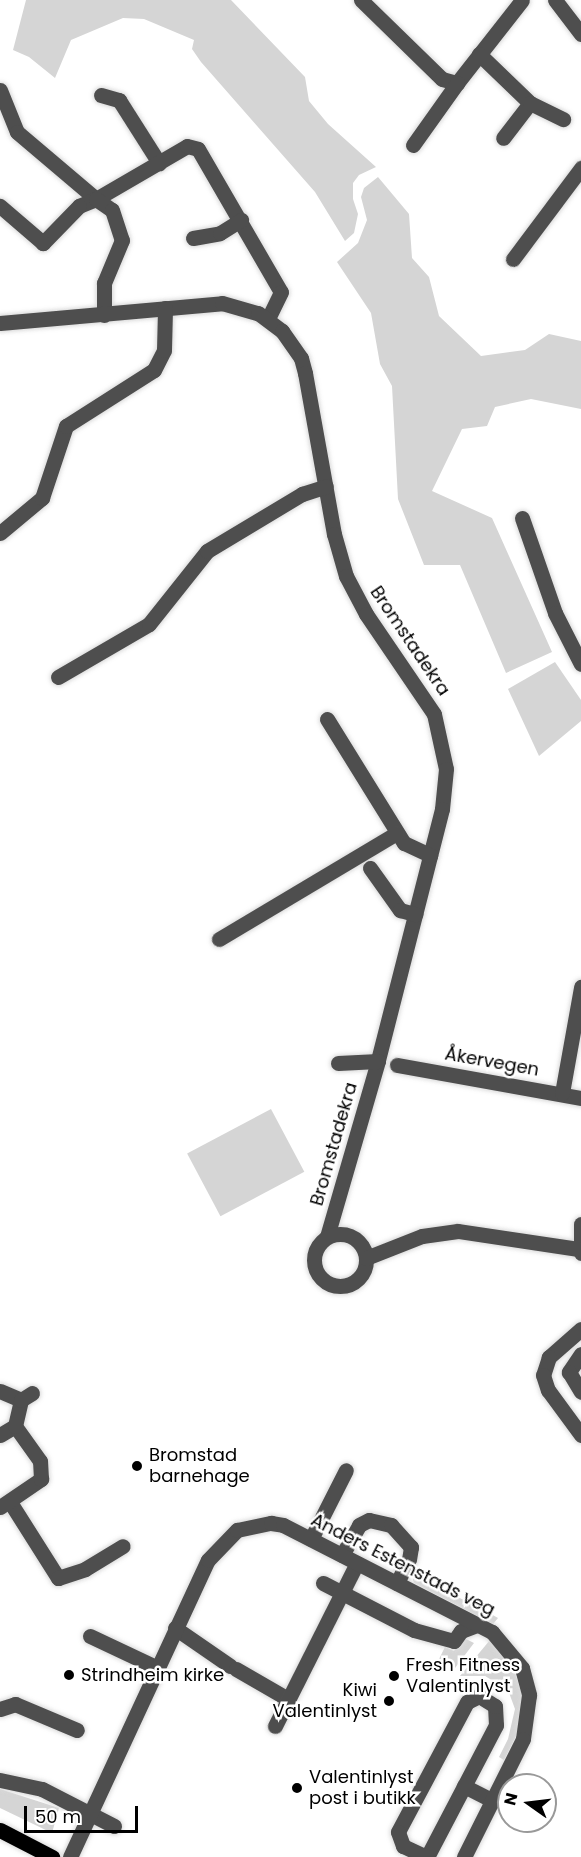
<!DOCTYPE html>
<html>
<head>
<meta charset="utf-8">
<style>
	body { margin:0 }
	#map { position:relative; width:581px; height:1857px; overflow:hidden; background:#fff; font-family:Poppins,sans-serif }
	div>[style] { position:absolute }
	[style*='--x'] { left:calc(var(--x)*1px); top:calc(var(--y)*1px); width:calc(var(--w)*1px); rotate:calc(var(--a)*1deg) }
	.green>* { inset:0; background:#d5d5d5; transform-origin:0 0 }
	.roads { filter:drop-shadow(0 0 2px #dbdbdb) drop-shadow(0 0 2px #dbdbdb) }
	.minor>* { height:15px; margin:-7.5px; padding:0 7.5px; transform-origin:7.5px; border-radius:7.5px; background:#4e4e4e }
	.minor>.ring { margin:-7.5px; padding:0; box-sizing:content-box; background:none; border:15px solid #4e4e4e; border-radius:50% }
	.major>* { height:15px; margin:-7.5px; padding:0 7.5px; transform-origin:7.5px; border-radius:7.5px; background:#000 }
	.dots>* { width:16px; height:16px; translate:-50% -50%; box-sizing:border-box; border:3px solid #fff; border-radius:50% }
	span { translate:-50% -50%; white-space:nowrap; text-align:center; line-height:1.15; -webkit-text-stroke:5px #fff; paint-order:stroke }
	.street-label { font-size:18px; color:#000 }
	.poi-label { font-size:18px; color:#000 }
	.left { translate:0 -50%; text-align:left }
	.right { translate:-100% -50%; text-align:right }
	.north { position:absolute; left:497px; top:1773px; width:60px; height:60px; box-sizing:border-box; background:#fff; border:2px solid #999; border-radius:50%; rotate:284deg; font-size:16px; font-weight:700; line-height:24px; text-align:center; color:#000 }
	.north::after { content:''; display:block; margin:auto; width:21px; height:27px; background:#000; clip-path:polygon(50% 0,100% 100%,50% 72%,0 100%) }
	.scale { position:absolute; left:24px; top:1806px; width:114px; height:27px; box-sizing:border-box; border:3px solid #000; border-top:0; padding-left:8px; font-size:18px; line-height:21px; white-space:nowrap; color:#000; -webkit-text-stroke:4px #fff; paint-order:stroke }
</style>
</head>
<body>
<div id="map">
	<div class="green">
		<div style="clip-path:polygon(26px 0,231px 0,305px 77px,309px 101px,328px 124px,376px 167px,359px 175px,353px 183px,353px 199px,358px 214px,354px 233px,345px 241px,315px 192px,201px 62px,192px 49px,194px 40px,144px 19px,123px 18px,71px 40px,55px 78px,29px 57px,13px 50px)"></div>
		<div style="clip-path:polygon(378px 177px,409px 214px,412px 258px,429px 277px,439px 316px,481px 356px,525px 350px,549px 334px,581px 341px,581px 409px,531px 399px,495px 407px,487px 426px,462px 429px,432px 491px,492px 518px,552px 652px,506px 673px,460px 565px,424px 565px,398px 499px,392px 386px,380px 364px,371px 313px,337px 262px,358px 243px,367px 220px,361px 197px,364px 188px)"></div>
		<div style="clip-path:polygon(555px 662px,581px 700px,581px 721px,539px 756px,508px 689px)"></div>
		<div style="left:271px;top:1109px;width:71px;height:95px;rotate:62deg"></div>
		<div style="clip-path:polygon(411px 1574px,482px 1609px,498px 1618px,493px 1624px,414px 1583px)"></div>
		<div style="clip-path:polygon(462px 1637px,474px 1643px,455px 1668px,438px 1661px,445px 1647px,454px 1651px)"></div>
		<div style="clip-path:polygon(490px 1640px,512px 1664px,523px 1698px,518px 1732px,504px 1760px,499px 1757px,508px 1739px,515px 1709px,508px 1690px,485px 1676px,460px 1676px)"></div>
		<div style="clip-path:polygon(0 1789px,59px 1808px,52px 1833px,0 1808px)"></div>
	</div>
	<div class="roads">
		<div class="minor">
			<div style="--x:361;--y:0;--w:113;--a:44.3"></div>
			<div style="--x:442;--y:79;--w:16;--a:15"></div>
			<div style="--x:457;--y:83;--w:105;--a:-51.9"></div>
			<div style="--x:555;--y:0;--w:43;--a:52.6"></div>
			<div style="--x:479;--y:54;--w:71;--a:43.9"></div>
			<div style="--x:530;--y:103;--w:44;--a:127.6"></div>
			<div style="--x:0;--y:90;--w:45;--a:68"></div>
			<div style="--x:17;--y:132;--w:104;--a:40.3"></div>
			<div style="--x:96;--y:199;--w:18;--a:158"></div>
			<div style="--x:79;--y:206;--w:52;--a:134.2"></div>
			<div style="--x:43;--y:243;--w:57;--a:-139.3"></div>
			<div style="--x:101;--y:95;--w:19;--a:16"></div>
			<div style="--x:119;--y:100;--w:75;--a:57.6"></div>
			<div style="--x:530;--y:103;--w:37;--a:26"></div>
			<div style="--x:413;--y:145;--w:76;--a:-54.6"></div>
			<div style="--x:96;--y:199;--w:105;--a:-30.2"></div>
			<div style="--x:187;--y:146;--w:11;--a:15"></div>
			<div style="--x:198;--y:149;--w:165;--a:59.9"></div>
			<div style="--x:281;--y:292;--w:30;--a:116"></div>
			<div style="--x:96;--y:199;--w:19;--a:35"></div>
			<div style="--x:112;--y:210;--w:32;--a:72"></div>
			<div style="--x:122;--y:240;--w:47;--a:112.7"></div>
			<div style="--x:104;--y:283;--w:32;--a:90"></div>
			<div style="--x:193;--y:238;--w:27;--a:-10"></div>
			<div style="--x:220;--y:233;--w:25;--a:-32"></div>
			<div style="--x:513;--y:259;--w:114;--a:-53.2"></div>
			<div style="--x:0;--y:323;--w:223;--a:-5.1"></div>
			<div style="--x:222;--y:303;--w:37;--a:16"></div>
			<div style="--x:258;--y:313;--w:30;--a:37"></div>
			<div style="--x:282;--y:331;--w:33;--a:55"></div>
			<div style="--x:301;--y:358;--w:16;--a:75"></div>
			<div style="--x:305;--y:373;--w:164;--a:79.8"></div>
			<div style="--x:334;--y:534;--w:44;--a:74.1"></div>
			<div style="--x:346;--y:576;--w:43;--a:62.2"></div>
			<div style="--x:366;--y:614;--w:121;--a:55.8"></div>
			<div style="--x:434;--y:714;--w:56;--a:77.7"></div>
			<div style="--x:446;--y:769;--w:40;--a:95.7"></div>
			<div style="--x:442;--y:809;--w:260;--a:104.3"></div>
			<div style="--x:378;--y:1061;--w:183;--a:106.2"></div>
			<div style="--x:522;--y:518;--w:101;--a:70.8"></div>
			<div style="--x:555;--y:613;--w:57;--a:63"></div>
			<div style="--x:0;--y:533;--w:55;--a:-39.8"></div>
			<div style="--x:42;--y:498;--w:76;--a:-71.6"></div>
			<div style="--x:66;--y:426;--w:104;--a:-32.5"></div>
			<div style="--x:154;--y:370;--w:22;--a:-63"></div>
			<div style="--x:164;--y:350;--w:42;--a:-88.6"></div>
			<div style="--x:58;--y:677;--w:105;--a:-30.2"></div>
			<div style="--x:149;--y:624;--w:93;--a:-51.5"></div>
			<div style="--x:207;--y:551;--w:111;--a:-31"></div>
			<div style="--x:302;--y:494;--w:25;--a:-18"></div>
			<div style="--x:327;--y:719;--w:146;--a:58.2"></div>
			<div style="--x:404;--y:843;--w:29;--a:25"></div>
			<div style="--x:370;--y:868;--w:52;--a:54.5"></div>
			<div style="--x:400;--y:910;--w:16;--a:15"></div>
			<div style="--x:219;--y:939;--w:207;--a:-30.8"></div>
			<div style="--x:338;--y:1063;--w:40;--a:-2.9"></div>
			<div style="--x:397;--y:1065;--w:187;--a:10.2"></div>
			<div style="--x:562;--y:1093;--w:108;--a:-79.8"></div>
			<div style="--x:581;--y:1224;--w:29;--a:90"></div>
			<div class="ring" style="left:314px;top:1234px;width:37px;height:37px"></div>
			<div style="--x:366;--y:1258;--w:60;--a:-21.4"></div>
			<div style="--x:422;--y:1236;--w:36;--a:-8"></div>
			<div style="--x:458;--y:1231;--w:121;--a:8.5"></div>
			<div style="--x:581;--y:1329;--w:43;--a:138.8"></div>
			<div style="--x:549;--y:1357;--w:19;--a:108"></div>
			<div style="--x:543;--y:1375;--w:16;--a:72"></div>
			<div style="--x:548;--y:1390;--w:56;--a:53.7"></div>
			<div style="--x:581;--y:1354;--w:22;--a:124"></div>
			<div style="--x:569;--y:1372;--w:23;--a:59"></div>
			<div style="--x:0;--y:1391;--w:23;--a:23"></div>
			<div style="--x:0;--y:1435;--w:17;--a:-31"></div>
			<div style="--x:10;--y:1502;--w:90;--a:57.7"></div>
			<div style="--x:58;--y:1578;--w:28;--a:-18"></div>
			<div style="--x:85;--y:1569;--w:44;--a:-31.2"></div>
			<div style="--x:0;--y:1507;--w:50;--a:-34.3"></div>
			<div style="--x:41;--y:1479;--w:18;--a:-93"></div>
			<div style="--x:40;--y:1461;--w:43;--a:-125.5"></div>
			<div style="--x:15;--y:1426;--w:27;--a:-77"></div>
			<div style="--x:21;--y:1400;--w:13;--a:-32"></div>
			<div style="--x:311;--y:1539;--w:77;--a:-63.1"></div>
			<div style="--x:342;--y:1555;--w:34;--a:-60"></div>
			<div style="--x:359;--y:1525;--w:11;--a:-27"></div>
			<div style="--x:369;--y:1520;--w:23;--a:13"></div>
			<div style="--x:391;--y:1525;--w:30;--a:48"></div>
			<div style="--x:411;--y:1547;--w:12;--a:99"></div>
			<div style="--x:409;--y:1559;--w:27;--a:117"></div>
			<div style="--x:323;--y:1583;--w:102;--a:27.3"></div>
			<div style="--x:414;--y:1630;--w:41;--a:15.4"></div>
			<div style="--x:454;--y:1641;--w:12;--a:-55"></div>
			<div style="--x:461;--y:1631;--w:17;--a:-21"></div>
			<div style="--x:175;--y:1628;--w:67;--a:34.6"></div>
			<div style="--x:90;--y:1636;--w:75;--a:25.2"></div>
			<div style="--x:236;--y:1669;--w:60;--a:30"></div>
			<div style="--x:0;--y:1709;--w:16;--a:-18"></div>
			<div style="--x:15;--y:1704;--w:67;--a:22.8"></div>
			<div style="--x:275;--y:1726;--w:182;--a:-63.3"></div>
			<div style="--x:0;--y:1780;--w:43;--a:12.1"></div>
			<div style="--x:42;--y:1789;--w:81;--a:27.2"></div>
			<div style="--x:464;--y:1786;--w:33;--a:27"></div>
			<div style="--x:70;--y:1857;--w:327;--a:-65.1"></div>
			<div style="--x:208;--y:1560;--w:42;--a:-46"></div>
			<div style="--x:237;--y:1530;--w:35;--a:-12"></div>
			<div style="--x:271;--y:1523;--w:12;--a:9"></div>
			<div style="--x:283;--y:1525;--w:235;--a:27.1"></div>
			<div style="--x:492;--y:1632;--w:47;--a:50.2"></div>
			<div style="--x:522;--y:1668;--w:28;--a:75"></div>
			<div style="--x:529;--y:1695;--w:44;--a:97.8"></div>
			<div style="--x:523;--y:1739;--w:132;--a:116.6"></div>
			<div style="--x:427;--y:1857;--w:149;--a:-62.4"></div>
			<div style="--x:496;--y:1725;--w:19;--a:-93"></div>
			<div style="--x:495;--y:1706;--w:19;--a:-148"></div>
			<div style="--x:479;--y:1696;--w:13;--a:153"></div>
			<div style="--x:467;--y:1702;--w:147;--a:118"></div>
			<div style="--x:398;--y:1832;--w:15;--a:70"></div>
			<div style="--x:403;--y:1846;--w:26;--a:25"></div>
		</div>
		<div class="major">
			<div style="--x:0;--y:1830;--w:59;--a:27.4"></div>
		</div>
	</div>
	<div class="dots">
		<div style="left:137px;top:1466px;background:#000"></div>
		<div style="left:69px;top:1675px;background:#000"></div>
		<div style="left:394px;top:1676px;background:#000"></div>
		<div style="left:389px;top:1701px;background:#000"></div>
		<div style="left:297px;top:1788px;background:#000"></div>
	</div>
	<div class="street-label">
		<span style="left:410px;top:641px;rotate:56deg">Bromstadekra</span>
		<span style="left:492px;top:1062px;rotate:10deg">Åkervegen</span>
		<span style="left:334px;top:1144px;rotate:-74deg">Bromstadekra</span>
		<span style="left:403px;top:1565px;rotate:27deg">Anders Estenstads veg</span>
	</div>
	<div class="poi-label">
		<span class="left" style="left:149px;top:1466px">Bromstad<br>barnehage</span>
		<span class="left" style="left:406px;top:1676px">Fresh Fitness<br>Valentinlyst</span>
		<span class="left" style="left:81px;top:1675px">Strindheim kirke</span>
		<span class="right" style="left:377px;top:1701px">Kiwi<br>Valentinlyst</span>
		<span class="left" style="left:309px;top:1788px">Valentinlyst<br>post i butikk</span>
	</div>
	<div class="north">N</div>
	<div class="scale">50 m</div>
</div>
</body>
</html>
